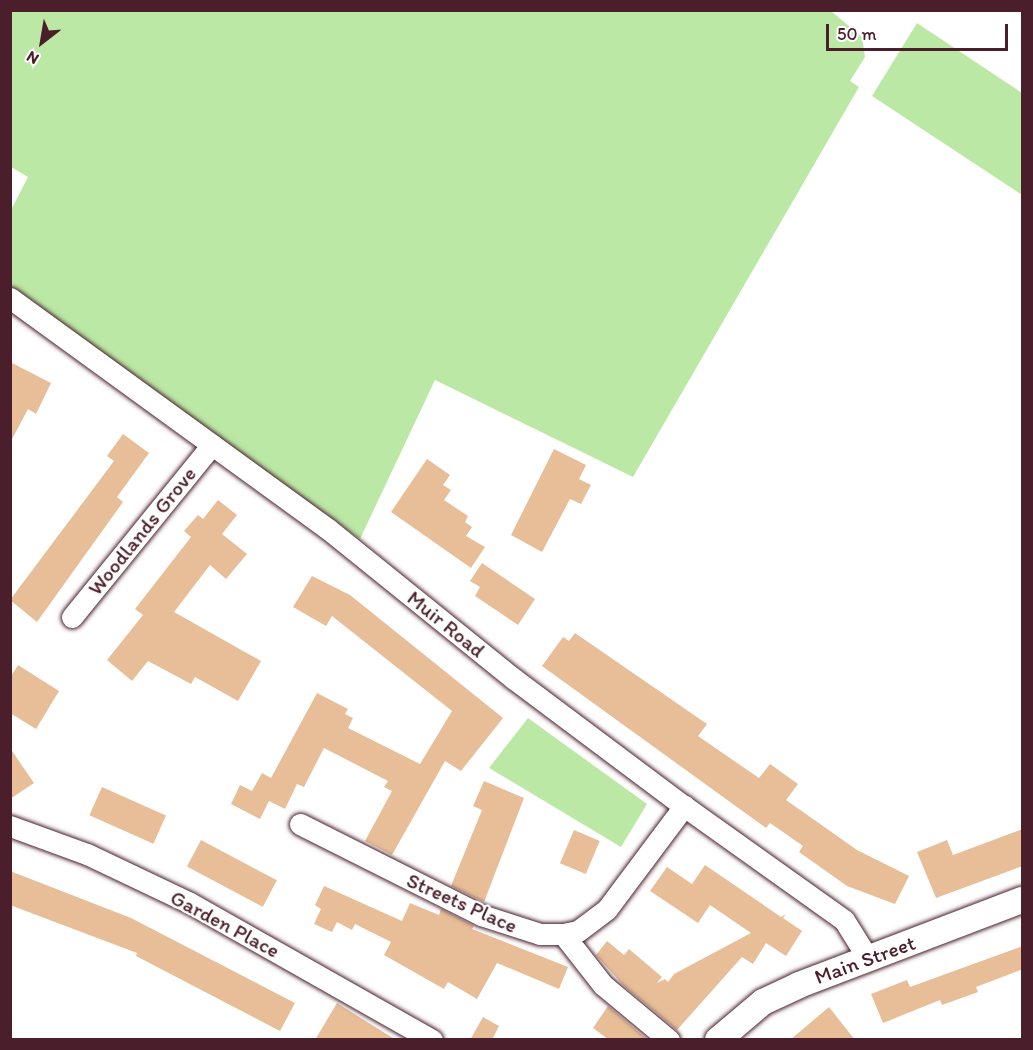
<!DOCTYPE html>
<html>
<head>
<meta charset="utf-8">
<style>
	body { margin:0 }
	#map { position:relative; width:1033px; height:1050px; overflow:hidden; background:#fff; font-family:Itim,sans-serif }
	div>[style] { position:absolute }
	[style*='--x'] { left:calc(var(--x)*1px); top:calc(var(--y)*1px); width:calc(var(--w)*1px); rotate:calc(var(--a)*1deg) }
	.green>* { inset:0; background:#bbe8a5 }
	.building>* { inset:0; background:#e7be97; transform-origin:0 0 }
	.roads { filter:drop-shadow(0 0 2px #4a1f2b) drop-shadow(0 0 2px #4a1f2b) }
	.minor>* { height:21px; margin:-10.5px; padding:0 10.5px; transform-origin:10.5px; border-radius:10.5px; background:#fff }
	.tertiary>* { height:26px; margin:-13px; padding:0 13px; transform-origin:13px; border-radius:13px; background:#fff }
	span { translate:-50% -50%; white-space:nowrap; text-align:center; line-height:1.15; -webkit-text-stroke:4.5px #fff; paint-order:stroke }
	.street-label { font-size:21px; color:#4a1f2b }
	.frame { position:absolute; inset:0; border:12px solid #4a1f2b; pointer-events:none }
	.north { position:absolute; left:12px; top:12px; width:60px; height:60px; -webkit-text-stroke:4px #fff; paint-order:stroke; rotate:211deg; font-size:16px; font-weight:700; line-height:24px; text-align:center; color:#4a1f2b }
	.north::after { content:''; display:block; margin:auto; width:21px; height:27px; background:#4a1f2b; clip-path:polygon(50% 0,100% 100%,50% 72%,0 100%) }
	.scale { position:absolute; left:826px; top:24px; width:182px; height:27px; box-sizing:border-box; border:3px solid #4a1f2b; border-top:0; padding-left:8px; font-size:18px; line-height:21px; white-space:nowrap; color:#4a1f2b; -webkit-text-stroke:4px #fff; paint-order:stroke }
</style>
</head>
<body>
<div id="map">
	<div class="green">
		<div style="clip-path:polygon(11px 11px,831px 11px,862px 37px,865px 57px,850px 81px,859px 87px,633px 477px,435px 380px,360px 539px,226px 443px,11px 299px,11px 210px,28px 177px,11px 167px)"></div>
		<div style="clip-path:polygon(917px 23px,1022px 93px,1022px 195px,872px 96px)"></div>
		<div style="clip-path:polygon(528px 718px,647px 804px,621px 847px,489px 768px)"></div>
	</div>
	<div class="building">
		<div style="clip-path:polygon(10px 362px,51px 383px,36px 414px,28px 409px,10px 443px)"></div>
		<div style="clip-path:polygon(123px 434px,149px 453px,117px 497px,123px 502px,37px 622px,10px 600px,114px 461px,107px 456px)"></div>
		<div style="clip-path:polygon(554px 449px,586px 465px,579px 479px,591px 485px,581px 504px,570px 499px,542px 552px,511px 535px)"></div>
		<div style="clip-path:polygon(427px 459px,450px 475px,443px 485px,451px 490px,444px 500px,468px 516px,465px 522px,472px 527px,466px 536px,485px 547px,471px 568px,391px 512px)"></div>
		<div style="clip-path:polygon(218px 500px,237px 515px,222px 534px,247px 554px,226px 579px,210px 565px,174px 612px,261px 661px,238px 701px,195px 677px,191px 684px,148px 661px,132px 681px,107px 660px,143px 615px,135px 609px,191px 537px,184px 531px,198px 515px,203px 519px)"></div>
		<div style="clip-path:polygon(482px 563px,535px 599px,518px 625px,475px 596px,480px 587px,470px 581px)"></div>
		<div style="clip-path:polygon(312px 576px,350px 595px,503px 718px,461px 771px,445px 761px,392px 855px,365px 841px,392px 791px,384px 787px,388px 781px,324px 748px,304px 787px,297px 784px,285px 809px,269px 801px,260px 819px,231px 804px,240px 785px,252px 791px,262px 773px,271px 778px,317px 693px,348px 709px,345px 714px,353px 718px,348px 728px,420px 764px,452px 711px,332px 616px,326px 626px,293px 607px)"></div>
		<div style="clip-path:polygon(575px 633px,707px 724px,698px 736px,759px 778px,770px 764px,798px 784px,786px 800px,857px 850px,909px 876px,895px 904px,847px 886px,799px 852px,803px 846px,770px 823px,766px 828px,542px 666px,563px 637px,569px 641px)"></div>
		<div style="clip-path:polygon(18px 665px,59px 691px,36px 729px,10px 713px,10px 678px)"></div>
		<div style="clip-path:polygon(10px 748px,34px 783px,10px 799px)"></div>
		<div style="clip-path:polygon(484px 781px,524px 798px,484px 902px,451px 886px,482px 810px,473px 806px)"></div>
		<div style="left:102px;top:787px;width:70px;height:31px;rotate:24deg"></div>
		<div style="clip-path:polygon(1023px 829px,1023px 866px,936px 898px,917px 852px,947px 840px,953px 855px)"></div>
		<div style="left:574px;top:830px;width:28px;height:36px;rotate:23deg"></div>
		<div style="left:201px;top:840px;width:86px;height:30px;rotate:28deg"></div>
		<div style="clip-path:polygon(705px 865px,781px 917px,786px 914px,783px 918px,802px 931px,786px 956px,766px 943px,753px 964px,742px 957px,677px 1030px,623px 985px,596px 955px,607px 941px,624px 955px,629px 949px,662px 977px,657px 983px,665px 979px,668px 982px,674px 974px,751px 933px,710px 905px,698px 923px,650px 891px,667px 867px,692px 884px)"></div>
		<div style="clip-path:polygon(10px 871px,131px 918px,295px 1003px,280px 1031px,136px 956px,137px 953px,10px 905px)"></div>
		<div style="clip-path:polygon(324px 886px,402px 921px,410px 903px,439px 915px,441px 909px,474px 926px,472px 929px,568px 967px,559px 989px,497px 963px,477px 999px,448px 982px,444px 989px,384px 955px,391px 942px,355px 924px,352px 930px,337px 922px,332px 932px,314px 924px,321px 909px,315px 905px)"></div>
		<div style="clip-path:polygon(1023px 946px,1023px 969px,976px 987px,978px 992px,942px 1005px,940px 1000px,883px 1023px,871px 994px,907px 980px,910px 987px)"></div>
		<div style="clip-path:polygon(337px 1003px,396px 1040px,315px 1040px)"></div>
		<div style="clip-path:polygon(608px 1006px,648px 1040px,609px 1040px,593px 1028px)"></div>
		<div style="clip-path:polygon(829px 1007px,855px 1040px,790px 1040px)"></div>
		<div style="clip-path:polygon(483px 1017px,499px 1026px,492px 1040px,470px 1040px)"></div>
	</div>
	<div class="roads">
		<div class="minor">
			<div style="--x:10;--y:298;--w:393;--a:36"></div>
			<div style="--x:328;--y:529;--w:239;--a:38.9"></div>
			<div style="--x:514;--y:679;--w:212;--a:36.8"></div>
			<div style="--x:684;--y:806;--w:196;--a:35.5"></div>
			<div style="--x:844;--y:920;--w:47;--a:58"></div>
			<div style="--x:72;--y:617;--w:222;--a:-50.9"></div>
			<div style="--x:300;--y:824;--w:203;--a:26.7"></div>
			<div style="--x:481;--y:915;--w:62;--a:17.9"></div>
			<div style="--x:540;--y:934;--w:23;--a:0"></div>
			<div style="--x:563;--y:934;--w:15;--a:-11"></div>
			<div style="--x:578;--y:931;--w:36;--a:-37"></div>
			<div style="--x:607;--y:909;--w:129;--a:-53.2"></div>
			<div style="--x:10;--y:826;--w:82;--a:20"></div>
			<div style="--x:87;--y:854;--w:114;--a:25.4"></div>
			<div style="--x:190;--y:903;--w:278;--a:29.5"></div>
			<div style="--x:563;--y:934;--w:65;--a:51.9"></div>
			<div style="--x:603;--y:985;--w:86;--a:39.8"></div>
		</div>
		<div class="tertiary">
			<div style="--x:718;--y:1040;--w:59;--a:-40.2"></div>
			<div style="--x:763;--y:1002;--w:40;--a:-25"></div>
			<div style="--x:799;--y:985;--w:239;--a:-20.9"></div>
		</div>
	</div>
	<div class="street-label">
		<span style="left:142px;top:531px;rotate:-51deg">Woodlands Grove</span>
		<span style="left:446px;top:624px;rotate:39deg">Muir Road</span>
		<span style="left:462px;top:903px;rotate:24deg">Streets Place</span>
		<span style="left:225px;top:924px;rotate:28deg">Garden Place</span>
		<span style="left:865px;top:960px;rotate:-20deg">Main Street</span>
	</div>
	<div class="frame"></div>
	<div class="north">N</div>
	<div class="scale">50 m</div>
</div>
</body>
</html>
